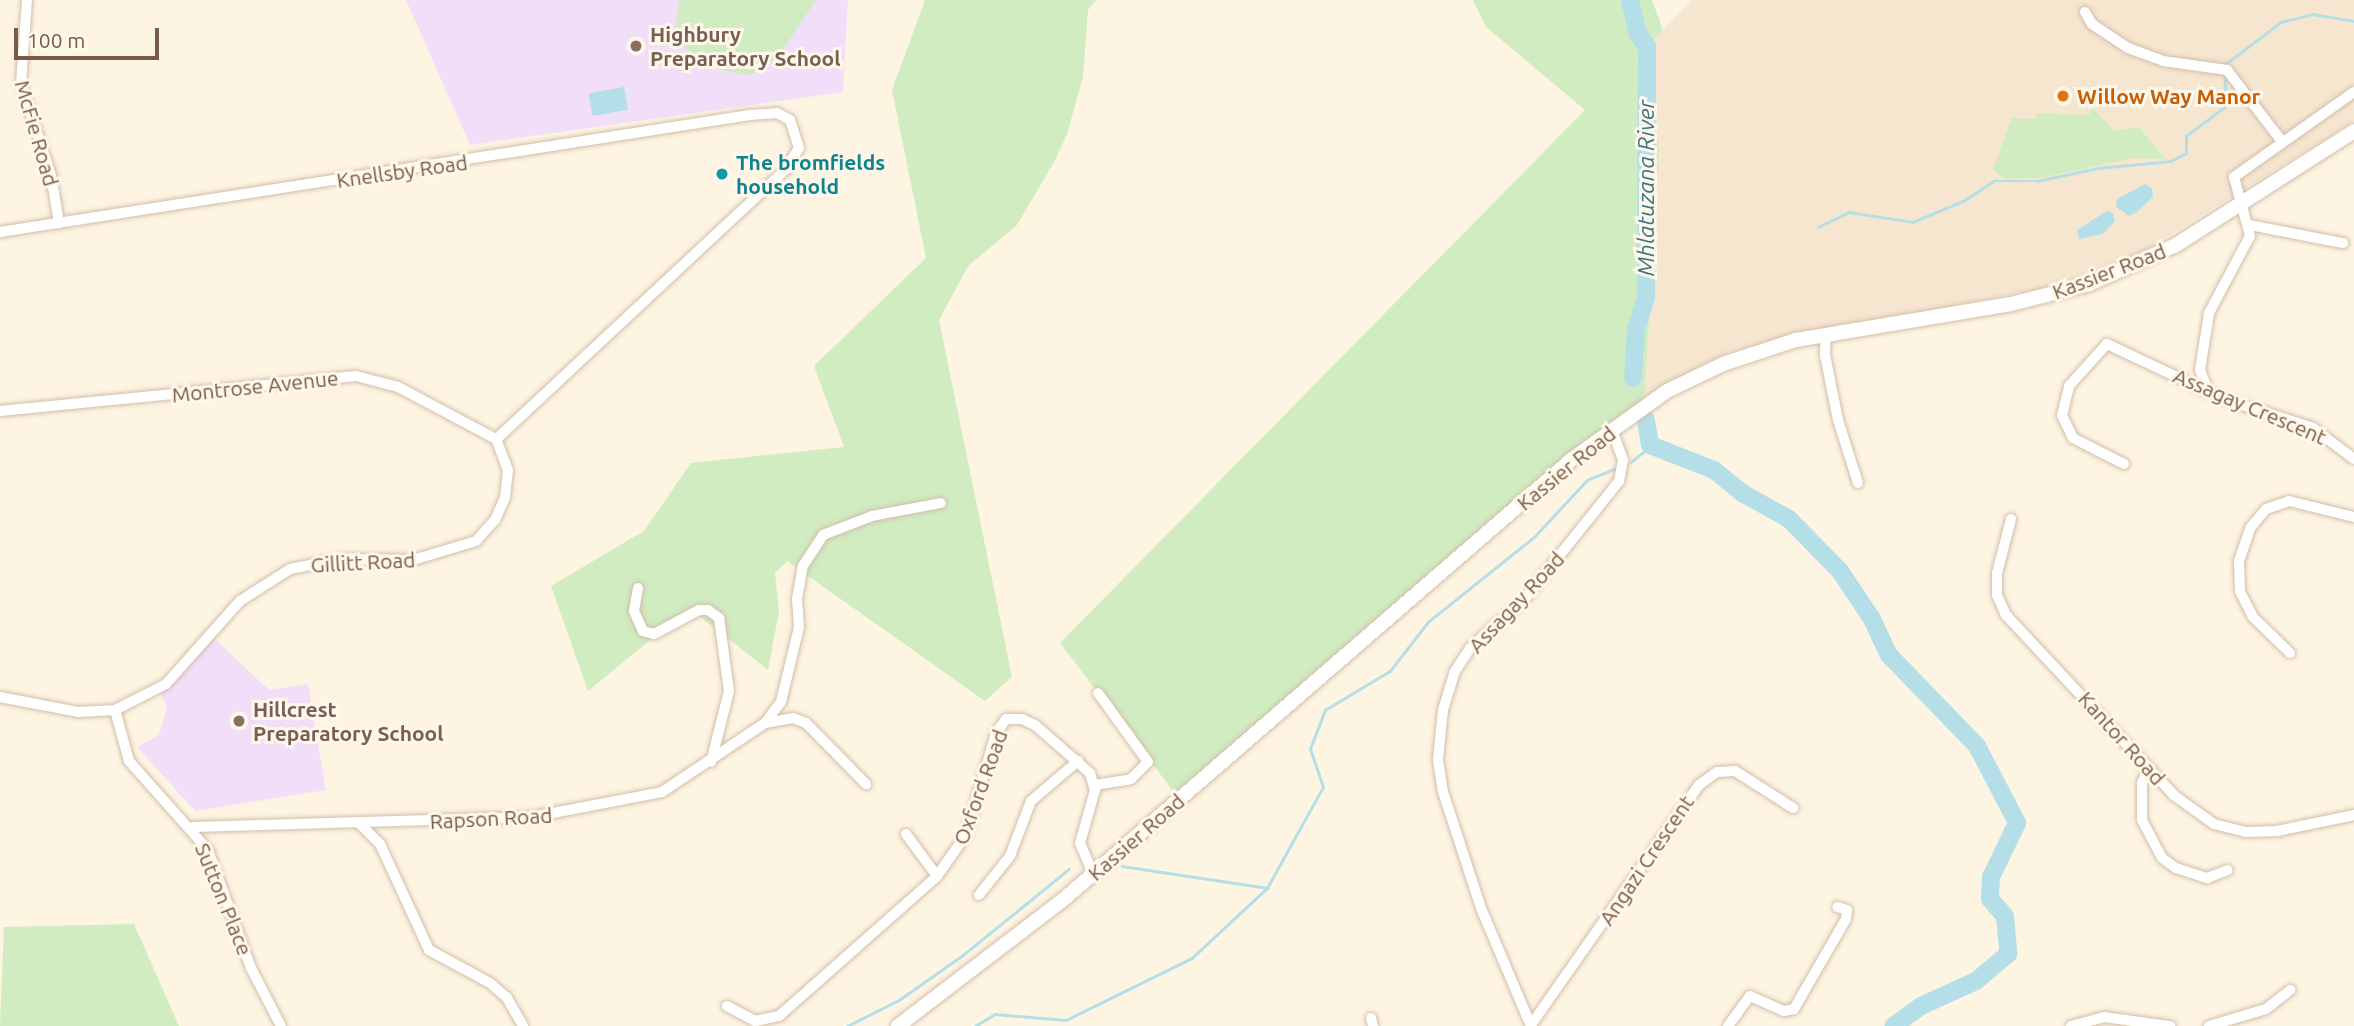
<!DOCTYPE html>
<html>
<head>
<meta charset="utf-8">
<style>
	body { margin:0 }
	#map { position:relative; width:2354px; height:1026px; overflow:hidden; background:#fef4e2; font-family:Ubuntu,sans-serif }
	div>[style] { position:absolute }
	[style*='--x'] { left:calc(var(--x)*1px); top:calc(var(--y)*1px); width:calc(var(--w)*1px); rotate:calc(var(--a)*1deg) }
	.residential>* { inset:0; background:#f6e6d0 }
	.education>* { inset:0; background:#f1dffa }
	.green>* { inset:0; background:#d0ecc0 }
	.water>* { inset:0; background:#b5dfe8; transform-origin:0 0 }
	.stream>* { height:2.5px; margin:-1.25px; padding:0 1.25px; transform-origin:1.25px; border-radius:1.25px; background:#b5dfe8 }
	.river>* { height:18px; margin:-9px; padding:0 9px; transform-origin:9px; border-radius:9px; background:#b5dfe8 }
	.roads { filter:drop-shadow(0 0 2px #d2beab) drop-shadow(0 0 2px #d2beab) }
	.minor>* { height:10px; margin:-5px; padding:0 5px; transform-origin:5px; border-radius:5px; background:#fff }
	.secondary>* { height:14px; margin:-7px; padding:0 7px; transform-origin:7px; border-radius:7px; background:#fff }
	.dots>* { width:19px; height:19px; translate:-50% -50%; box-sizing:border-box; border:4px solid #fff8ea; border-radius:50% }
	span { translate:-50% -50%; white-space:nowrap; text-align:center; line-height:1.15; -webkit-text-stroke:6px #fff8ea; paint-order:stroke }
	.education-label { font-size:21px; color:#785e54; font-weight:700 }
	.left { translate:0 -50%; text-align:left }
	.food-label { font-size:21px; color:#c56008; font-weight:700 }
	.street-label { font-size:21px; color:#775a47 }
	.culture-label { font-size:21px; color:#0d838f; font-weight:700 }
	.water-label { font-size:23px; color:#3c7685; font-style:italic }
	.scale { position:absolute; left:14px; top:28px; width:145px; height:32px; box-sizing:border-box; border:4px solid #775a47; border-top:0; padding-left:9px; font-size:21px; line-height:24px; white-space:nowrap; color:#775a47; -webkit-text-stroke:5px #fff8ea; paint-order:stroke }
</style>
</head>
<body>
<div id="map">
	<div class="residential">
		<div style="clip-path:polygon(1692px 0,2354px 0,2354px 121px,2144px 251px,2052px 286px,1733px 350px,1644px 406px,1659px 150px,1647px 46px)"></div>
	</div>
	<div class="education">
		<div style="clip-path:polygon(406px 0,848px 0,843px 92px,470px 145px)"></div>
		<div style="clip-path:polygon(213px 637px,269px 690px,308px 684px,326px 790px,195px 811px,137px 747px,159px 735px,167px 707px,160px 692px)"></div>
	</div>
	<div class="green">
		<div style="clip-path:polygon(680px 0,816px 0,778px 57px,751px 75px,721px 70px,685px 48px,675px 27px)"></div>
		<div style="clip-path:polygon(925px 0,1096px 0,1088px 10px,1083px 77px,1067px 134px,1054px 162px,1017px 225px,968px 266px,939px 320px,1012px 677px,985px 701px,787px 561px,775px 573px,779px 611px,768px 670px,689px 608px,588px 691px,551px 586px,644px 531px,691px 463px,844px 447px,814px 366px,926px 258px,892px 90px)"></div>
		<div style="clip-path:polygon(1473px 0,1652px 0,1663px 30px,1647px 46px,1659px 150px,1644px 406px,1180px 800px,1060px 643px,1585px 110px,1486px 27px)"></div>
		<div style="clip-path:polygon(2092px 107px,2115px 131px,2139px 127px,2165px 159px,2133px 158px,2040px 178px,2004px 179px,1993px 169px,2012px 118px,2036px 119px,2037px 113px,2089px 115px)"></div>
		<div style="clip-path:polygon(134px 924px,179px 1026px,0 1026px,4px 927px)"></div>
	</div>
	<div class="water">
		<div style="left:624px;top:87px;width:23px;height:36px;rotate:80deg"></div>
		<div style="clip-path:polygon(2145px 184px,2152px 188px,2153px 197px,2137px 212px,2129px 216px,2116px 207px,2117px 199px)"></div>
		<div style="clip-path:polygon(2107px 211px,2113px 213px,2115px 221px,2103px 234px,2079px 239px,2077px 230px)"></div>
	</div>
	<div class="stream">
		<div style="--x:2224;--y:65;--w:71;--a:-37"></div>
		<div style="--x:2281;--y:22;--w:33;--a:-14"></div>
		<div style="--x:2313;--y:14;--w:42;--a:9.7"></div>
		<div style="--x:1818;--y:227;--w:34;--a:-26"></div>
		<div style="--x:1849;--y:212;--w:65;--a:8.9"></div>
		<div style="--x:1913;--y:222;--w:54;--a:-22.8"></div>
		<div style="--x:1963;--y:201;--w:37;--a:-33"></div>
		<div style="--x:1994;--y:181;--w:43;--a:0"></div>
		<div style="--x:2037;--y:181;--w:62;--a:-12"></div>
		<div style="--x:2098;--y:168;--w:73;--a:-5.5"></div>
		<div style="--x:2171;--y:161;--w:17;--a:-28"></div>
		<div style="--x:2186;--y:153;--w:17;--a:-90"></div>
		<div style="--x:2186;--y:136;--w:50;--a:-36.9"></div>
		<div style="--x:2226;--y:106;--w:34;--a:-93"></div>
		<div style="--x:1644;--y:274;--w:9;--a:-6"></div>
		<div style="--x:1631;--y:462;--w:27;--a:-39"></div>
		<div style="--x:2014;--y:823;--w:3;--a:0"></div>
		<div style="--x:1122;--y:866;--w:147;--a:8.6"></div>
		<div style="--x:847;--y:1026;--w:58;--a:-26.6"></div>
		<div style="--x:899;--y:1000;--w:78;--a:-35.1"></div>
		<div style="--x:963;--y:955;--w:136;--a:-39.1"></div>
		<div style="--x:975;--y:1026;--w:23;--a:-31"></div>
		<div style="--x:995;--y:1014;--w:71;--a:4.8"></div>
		<div style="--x:1066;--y:1020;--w:140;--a:-26.2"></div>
		<div style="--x:1192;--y:958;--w:103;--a:-43"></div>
		<div style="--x:1267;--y:888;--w:115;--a:-61"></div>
		<div style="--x:1323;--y:787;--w:40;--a:-108.9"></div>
		<div style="--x:1310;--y:749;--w:42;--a:-69"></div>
		<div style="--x:1325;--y:710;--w:76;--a:-31"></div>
		<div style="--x:1390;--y:671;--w:62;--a:-52.2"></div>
		<div style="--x:1428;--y:622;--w:136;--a:-38.7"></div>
		<div style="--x:1534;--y:537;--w:78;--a:-47.1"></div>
		<div style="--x:1587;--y:480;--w:29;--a:-22"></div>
	</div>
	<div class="river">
		<div style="--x:1630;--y:0;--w:35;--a:77"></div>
		<div style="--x:1638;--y:34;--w:15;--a:53"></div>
		<div style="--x:1647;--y:46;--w:251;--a:90.2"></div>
		<div style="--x:1646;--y:297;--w:34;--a:107"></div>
		<div style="--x:1636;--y:329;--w:49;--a:93.5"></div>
		<div style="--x:1646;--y:420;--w:25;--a:81"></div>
		<div style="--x:1650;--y:445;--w:69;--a:21.3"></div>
		<div style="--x:1714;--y:470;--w:38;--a:39"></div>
		<div style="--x:1744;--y:494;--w:51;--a:29.1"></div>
		<div style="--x:1789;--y:519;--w:73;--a:45.6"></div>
		<div style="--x:1840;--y:571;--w:58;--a:56.3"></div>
		<div style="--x:1872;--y:619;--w:38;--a:65"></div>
		<div style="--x:1888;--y:654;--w:128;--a:45.9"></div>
		<div style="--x:1977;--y:746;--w:87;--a:62.5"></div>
		<div style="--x:2017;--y:823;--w:60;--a:115.7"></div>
		<div style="--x:1991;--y:877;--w:22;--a:93"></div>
		<div style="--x:1990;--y:899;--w:23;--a:49"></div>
		<div style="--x:2005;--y:916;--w:38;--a:85"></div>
		<div style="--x:2008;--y:954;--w:42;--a:139.8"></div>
		<div style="--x:1976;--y:981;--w:60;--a:155.6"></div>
		<div style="--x:1921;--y:1006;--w:34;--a:144"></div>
	</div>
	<div class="roads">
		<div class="minor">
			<div style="--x:27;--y:0;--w:84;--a:94.1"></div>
			<div style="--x:21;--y:84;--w:96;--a:71.8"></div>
			<div style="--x:51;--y:175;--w:49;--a:80.5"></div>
			<div style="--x:2085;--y:12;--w:14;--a:60"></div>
			<div style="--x:2092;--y:24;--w:43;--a:33.7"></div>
			<div style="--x:2128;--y:48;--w:37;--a:20"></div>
			<div style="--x:2163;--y:61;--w:65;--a:8"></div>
			<div style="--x:2227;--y:70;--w:88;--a:52.4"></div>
			<div style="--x:2250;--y:225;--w:95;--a:11"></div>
			<div style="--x:0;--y:232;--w:759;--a:-8.87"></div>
			<div style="--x:750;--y:115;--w:27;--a:-4"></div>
			<div style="--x:777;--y:113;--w:15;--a:28"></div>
			<div style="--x:790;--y:120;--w:29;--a:72"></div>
			<div style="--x:799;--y:148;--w:25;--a:122"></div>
			<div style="--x:786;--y:169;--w:396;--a:137"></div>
			<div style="--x:1826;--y:333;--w:22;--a:93"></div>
			<div style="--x:1825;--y:355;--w:66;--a:78.7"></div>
			<div style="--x:1838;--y:420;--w:66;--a:72.4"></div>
			<div style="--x:2207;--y:388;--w:19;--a:-111"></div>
			<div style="--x:2200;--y:370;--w:58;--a:-81"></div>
			<div style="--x:2209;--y:313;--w:87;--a:-62"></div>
			<div style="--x:2250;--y:236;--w:61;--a:-105.2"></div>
			<div style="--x:2234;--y:177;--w:147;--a:-35.3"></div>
			<div style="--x:0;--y:411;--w:358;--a:-5.6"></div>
			<div style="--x:356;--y:376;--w:43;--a:14.7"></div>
			<div style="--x:398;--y:387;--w:111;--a:28"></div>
			<div style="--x:2124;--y:464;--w:57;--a:-153"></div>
			<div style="--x:2073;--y:438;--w:25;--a:-116"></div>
			<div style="--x:2062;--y:415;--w:30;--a:-76"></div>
			<div style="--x:2069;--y:386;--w:57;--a:-47.9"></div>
			<div style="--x:2107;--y:344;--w:129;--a:25.2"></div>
			<div style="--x:2224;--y:399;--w:94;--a:18"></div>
			<div style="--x:2313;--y:428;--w:51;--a:37.1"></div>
			<div style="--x:2011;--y:519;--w:56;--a:104.5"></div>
			<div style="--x:1997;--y:573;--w:22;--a:90"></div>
			<div style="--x:1997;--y:595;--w:22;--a:66"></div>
			<div style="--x:2006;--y:615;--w:248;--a:47"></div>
			<div style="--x:2175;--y:796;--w:48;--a:35.7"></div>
			<div style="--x:2214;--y:824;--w:33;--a:14"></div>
			<div style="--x:2246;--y:832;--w:31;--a:-2"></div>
			<div style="--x:2277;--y:831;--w:79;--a:-11.7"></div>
			<div style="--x:638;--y:588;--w:23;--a:100"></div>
			<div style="--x:634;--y:611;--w:22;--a:66"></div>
			<div style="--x:643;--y:631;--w:11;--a:15"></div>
			<div style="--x:654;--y:634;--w:51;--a:-28.1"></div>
			<div style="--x:699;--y:610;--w:9;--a:0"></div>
			<div style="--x:708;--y:610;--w:14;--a:36"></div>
			<div style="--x:719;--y:618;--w:74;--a:82.2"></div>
			<div style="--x:729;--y:691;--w:73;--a:104.2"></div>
			<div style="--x:2290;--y:653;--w:52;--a:-135.8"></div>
			<div style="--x:2253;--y:617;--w:29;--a:-117"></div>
			<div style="--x:2240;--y:591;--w:30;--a:-92"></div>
			<div style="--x:2239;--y:561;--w:36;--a:-71"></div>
			<div style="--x:2251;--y:527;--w:23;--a:-50"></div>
			<div style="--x:2266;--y:509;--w:24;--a:-19"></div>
			<div style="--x:2289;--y:501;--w:67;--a:13.8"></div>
			<div style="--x:0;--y:697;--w:79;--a:10.9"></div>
			<div style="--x:78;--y:712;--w:37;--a:-3"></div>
			<div style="--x:115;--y:710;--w:57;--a:-27"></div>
			<div style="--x:166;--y:684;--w:111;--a:-48.3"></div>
			<div style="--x:240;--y:601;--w:59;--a:-32.6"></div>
			<div style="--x:290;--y:569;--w:52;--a:-11.1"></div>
			<div style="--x:341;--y:559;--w:72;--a:0.8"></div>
			<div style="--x:413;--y:560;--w:66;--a:-16.8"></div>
			<div style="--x:476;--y:541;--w:28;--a:-48"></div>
			<div style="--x:495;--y:520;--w:24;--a:-66"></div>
			<div style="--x:505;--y:498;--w:28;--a:-84"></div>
			<div style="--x:508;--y:470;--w:33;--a:-111"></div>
			<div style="--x:115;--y:710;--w:53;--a:74.6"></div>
			<div style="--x:129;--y:761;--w:119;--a:48.4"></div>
			<div style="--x:208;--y:850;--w:126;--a:70"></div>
			<div style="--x:251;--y:968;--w:65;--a:62.7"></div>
			<div style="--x:765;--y:723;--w:28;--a:-10"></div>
			<div style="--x:793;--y:718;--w:14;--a:21"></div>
			<div style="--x:806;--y:723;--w:86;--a:45.5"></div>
			<div style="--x:2149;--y:768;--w:17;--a:115"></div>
			<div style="--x:2142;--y:783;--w:37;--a:90"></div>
			<div style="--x:2142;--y:820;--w:43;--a:62.2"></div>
			<div style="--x:2162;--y:858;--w:17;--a:36"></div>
			<div style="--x:2176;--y:868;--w:33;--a:18"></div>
			<div style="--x:2207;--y:878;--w:22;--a:-21"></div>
			<div style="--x:1095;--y:785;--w:36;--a:-9"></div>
			<div style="--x:1131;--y:779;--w:24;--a:-45"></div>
			<div style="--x:1148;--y:762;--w:85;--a:-125.9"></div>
			<div style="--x:359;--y:823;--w:30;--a:45"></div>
			<div style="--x:380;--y:844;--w:117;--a:65.2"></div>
			<div style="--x:429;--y:950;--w:69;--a:28.4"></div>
			<div style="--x:490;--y:983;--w:23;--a:41"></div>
			<div style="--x:507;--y:998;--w:32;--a:60"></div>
			<div style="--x:193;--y:827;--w:339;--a:-1.7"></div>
			<div style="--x:532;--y:817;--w:132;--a:-10.9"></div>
			<div style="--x:662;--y:792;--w:124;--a:-33.8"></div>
			<div style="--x:765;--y:723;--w:26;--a:-53"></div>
			<div style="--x:781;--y:702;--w:77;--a:-76.5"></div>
			<div style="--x:799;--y:627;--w:28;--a:-94"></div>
			<div style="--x:797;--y:599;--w:34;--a:-80"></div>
			<div style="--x:803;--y:566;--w:37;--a:-57"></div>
			<div style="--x:823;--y:535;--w:53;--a:-21.2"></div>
			<div style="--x:872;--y:516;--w:70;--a:-10.7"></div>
			<div style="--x:906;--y:834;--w:52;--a:53.6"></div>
			<div style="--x:979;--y:895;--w:50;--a:-51.5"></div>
			<div style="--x:1010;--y:856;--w:59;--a:-69.1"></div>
			<div style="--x:1031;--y:801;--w:62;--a:-40.4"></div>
			<div style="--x:727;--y:1006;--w:32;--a:28"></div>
			<div style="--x:755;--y:1021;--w:25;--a:-12"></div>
			<div style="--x:779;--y:1016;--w:211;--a:-41.5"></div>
			<div style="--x:937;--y:876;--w:50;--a:-54.7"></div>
			<div style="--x:966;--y:835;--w:106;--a:-73.6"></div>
			<div style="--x:996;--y:733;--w:17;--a:-54"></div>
			<div style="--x:1006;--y:719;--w:16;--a:0"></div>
			<div style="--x:1022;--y:719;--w:14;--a:25"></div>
			<div style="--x:1035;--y:725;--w:73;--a:41.1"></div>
			<div style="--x:1090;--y:773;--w:18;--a:74"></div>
			<div style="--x:1095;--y:790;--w:55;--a:105.8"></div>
			<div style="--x:1080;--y:843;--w:34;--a:67"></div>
			<div style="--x:1371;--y:1018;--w:8;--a:76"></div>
			<div style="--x:1531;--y:1025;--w:293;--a:-55"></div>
			<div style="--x:1699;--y:785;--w:22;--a:-36"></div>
			<div style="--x:1717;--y:772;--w:18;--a:-3"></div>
			<div style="--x:1735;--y:771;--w:69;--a:32.5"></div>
			<div style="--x:1531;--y:1026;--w:128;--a:-113"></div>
			<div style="--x:1481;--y:908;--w:122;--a:-108.1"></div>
			<div style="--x:1443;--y:792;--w:33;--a:-99"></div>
			<div style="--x:1438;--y:759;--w:49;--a:-84.2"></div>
			<div style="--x:1443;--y:710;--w:39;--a:-73"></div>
			<div style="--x:1454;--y:673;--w:30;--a:-57"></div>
			<div style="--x:1470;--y:648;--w:71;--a:-41.6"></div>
			<div style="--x:1523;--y:601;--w:154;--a:-51.3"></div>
			<div style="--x:1619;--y:481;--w:21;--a:-79"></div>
			<div style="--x:1623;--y:460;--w:33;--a:-110"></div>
			<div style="--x:1728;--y:1026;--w:37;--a:-54"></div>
			<div style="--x:1750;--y:996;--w:37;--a:24"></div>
			<div style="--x:1784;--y:1011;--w:10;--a:-11"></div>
			<div style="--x:1794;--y:1009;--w:104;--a:-60"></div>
			<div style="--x:1846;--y:919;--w:9;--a:-84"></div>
			<div style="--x:1847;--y:910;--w:10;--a:-163"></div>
			<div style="--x:2071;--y:1026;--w:34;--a:-15"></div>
			<div style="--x:2104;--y:1017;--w:67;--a:7.8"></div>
			<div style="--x:2209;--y:1026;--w:59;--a:-16.6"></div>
			<div style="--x:2266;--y:1009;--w:31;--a:-38"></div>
		</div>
		<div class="secondary">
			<div style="--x:898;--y:1026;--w:209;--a:-37.4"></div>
			<div style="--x:1064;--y:899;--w:671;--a:-40.89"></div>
			<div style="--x:1571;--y:460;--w:118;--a:-35.7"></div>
			<div style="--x:1667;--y:391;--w:62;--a:-25.7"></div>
			<div style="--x:1723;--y:364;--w:77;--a:-18.2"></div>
			<div style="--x:1796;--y:340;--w:218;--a:-9.5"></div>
			<div style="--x:2011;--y:304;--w:81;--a:-14.4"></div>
			<div style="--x:2089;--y:284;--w:95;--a:-24.1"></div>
			<div style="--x:2176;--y:245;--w:211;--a:-32.6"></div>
		</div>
	</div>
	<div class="dots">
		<div style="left:636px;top:46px;background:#8d6e63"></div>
		<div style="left:2063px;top:96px;background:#e8710a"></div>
		<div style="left:722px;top:174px;background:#0f9aa8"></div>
		<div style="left:239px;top:721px;background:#8d6e63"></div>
	</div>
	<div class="education-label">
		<span class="left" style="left:650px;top:46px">Highbury<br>Preparatory School</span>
		<span class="left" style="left:253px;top:721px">Hillcrest<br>Preparatory School</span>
	</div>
	<div class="food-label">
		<span class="left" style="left:2077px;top:96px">Willow Way Manor</span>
	</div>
	<div class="street-label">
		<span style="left:37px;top:133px;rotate:74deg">McFie Road</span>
		<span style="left:402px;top:171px;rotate:-8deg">Knellsby Road</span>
		<span style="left:2109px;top:271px;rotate:-21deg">Kassier Road</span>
		<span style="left:255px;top:386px;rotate:-6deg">Montrose Avenue</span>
		<span style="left:2250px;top:406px;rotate:23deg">Assagay Crescent</span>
		<span style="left:1566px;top:468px;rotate:-39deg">Kassier Road</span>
		<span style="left:363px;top:562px;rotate:-3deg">Gillitt Road</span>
		<span style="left:1516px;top:602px;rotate:-47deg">Assagay Road</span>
		<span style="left:2122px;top:738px;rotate:48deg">Kantor Road</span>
		<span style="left:980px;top:787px;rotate:-70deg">Oxford Road</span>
		<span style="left:491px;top:818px;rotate:-3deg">Rapson Road</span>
		<span style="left:1136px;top:837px;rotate:-41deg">Kassier Road</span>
		<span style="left:1646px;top:860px;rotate:-56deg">Angazi Crescent</span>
		<span style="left:224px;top:899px;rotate:68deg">Sutton Place</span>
	</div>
	<div class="culture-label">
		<span class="left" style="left:736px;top:174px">The bromfields<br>household</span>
	</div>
	<div class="water-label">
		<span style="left:1646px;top:188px;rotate:-90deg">Mhlatuzana River</span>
	</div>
	<div class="scale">100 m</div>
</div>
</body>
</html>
